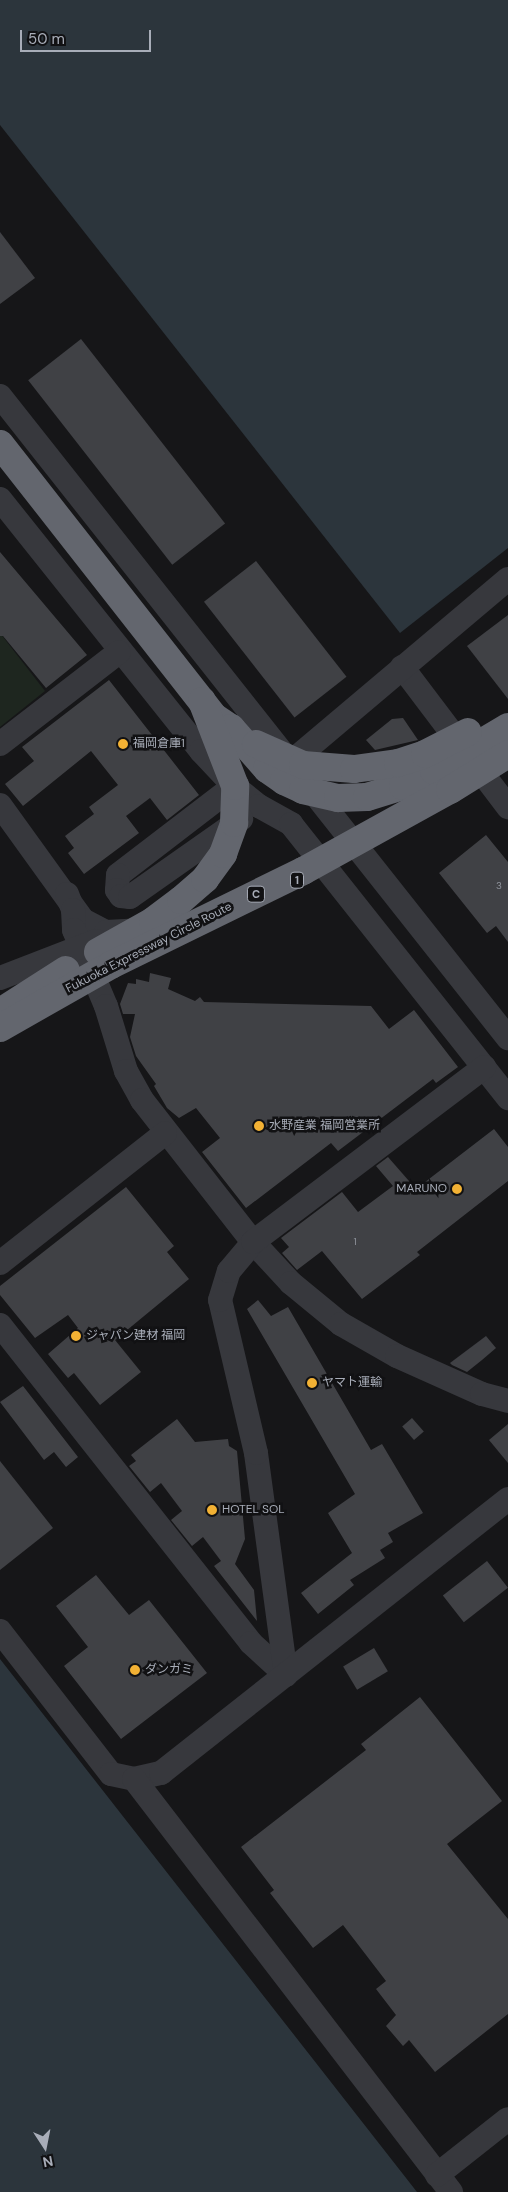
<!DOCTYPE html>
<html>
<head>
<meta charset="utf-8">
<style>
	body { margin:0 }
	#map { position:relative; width:508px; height:2192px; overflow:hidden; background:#161618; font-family:"DM Sans","Noto Sans JP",sans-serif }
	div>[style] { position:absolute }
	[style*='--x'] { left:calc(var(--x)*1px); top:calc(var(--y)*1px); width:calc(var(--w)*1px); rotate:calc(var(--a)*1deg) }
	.green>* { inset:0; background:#1e261f }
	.water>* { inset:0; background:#2c353c }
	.building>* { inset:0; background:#404145; transform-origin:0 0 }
	.minor>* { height:24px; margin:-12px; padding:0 12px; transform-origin:12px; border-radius:12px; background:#37383d }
	.highway>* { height:28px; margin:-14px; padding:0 14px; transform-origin:14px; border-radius:14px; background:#63666e }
	.highway-bridge>* { height:28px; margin:-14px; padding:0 14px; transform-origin:14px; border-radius:14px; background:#63666e }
	.dots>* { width:14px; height:14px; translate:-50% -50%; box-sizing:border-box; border:2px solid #111113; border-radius:50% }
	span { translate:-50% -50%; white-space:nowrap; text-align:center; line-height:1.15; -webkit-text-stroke:5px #111113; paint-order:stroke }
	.number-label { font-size:10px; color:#8e929b }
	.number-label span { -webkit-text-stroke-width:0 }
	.shield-label span { padding:1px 4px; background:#111113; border:1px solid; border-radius:4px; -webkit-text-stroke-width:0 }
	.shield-label { font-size:11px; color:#a8adb8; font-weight:700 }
	.poi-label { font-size:12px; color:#a8adb8 }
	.left { translate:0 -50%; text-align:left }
	.right { translate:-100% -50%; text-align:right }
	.street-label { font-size:12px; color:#a8adb8 }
	.north { position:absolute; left:20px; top:2122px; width:50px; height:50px; -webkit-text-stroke:4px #111113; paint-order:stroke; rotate:169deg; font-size:14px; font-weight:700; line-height:20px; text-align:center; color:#a8adb8 }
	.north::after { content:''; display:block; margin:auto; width:18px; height:22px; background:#a8adb8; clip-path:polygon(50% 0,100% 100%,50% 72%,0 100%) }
	.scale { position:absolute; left:20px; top:30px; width:131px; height:22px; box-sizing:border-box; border:2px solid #a8adb8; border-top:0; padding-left:6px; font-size:15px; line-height:18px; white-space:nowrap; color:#a8adb8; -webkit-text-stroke:4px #111113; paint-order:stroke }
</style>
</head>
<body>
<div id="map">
	<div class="green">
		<div style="clip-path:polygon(0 633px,45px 691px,0 727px)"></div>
	</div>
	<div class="water">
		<div style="clip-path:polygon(0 0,508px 0,508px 548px,400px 633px,0 125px)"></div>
		<div style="clip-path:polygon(0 1659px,129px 1824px,417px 2192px,0 2192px)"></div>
	</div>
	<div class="building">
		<div style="clip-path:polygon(0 232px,35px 278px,0 304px)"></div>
		<div style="left:81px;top:339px;width:234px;height:67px;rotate:52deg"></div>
		<div style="clip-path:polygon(0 552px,87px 655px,46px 688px,3px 636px,0 636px)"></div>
		<div style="left:256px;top:561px;width:147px;height:66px;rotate:52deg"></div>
		<div style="clip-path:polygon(508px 615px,508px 699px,467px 646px)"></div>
		<div style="clip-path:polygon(109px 680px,199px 795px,167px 820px,150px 798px,126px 816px,139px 833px,84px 874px,68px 853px,74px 848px,65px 836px,94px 814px,89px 807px,118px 785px,91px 751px,23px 806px,5px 784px,34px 761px,22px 747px)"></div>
		<div style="clip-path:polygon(403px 718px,418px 740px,375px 750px,366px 740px,392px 719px)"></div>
		<div style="clip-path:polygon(486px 835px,508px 862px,508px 942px,496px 926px,487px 933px,439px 873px)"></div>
		<div style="clip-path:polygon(150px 973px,171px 978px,168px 989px,195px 1001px,200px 997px,204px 1002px,371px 1006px,389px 1029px,414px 1010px,458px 1067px,436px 1083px,433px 1079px,338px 1151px,331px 1143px,246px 1208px,202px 1152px,220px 1138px,196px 1108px,179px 1118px,167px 1108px,154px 1086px,156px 1084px,136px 1056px,130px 1037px,135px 1014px,123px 1014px,120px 1004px,128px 983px,136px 984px,136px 979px,149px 982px)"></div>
		<div style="clip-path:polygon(494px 1129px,508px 1147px,508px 1181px,417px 1252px,420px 1255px,362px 1299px,322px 1251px,297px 1270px,282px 1253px,289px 1247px,281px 1238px,342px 1192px,358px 1212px,393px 1186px,376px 1166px,388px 1157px,416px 1189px)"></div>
		<div style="clip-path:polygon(126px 1187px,174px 1246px,167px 1252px,189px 1279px,115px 1340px,141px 1372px,100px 1405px,74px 1373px,68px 1378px,48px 1354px,78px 1328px,68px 1315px,35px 1338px,0 1295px,0 1286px)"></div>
		<div style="clip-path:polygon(258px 1300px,271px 1316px,288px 1307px,371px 1450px,382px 1444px,423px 1513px,388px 1533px,393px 1542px,380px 1550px,385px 1558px,350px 1580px,354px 1585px,318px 1614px,301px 1593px,352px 1553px,328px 1513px,355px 1494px,247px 1309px)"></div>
		<div style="clip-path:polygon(486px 1336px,496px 1348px,482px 1360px,467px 1372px,452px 1365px,450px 1363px)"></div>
		<div style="clip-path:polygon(23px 1386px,78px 1457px,66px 1467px,54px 1452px,44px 1460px,0 1402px)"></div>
		<div style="left:412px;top:1418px;width:18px;height:13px;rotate:49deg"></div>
		<div style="clip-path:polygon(177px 1419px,195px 1442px,228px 1439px,229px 1446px,237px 1451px,245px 1539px,235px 1564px,254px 1590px,257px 1621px,214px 1566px,221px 1561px,203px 1537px,192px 1546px,171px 1520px,182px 1511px,161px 1483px,150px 1492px,129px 1466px,136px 1461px,131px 1455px)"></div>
		<div style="clip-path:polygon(508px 1424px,508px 1463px,489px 1440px)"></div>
		<div style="clip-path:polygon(0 1461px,53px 1528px,0 1570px)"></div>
		<div style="left:487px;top:1561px;width:34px;height:56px;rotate:52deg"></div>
		<div style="clip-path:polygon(96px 1575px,129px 1615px,149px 1600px,207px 1673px,121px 1739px,64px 1666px,88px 1647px,56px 1606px)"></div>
		<div style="left:374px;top:1648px;width:27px;height:36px;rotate:59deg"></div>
		<div style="clip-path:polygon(420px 1697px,502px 1801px,447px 1844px,508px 1919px,508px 2014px,435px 2072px,409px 2040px,403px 2046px,386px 2026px,396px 2015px,376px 1989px,386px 1981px,343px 1925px,313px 1948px,270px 1893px,274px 1890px,241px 1847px,366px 1750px,361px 1744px)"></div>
	</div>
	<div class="minor">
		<div style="--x:0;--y:396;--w:819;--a:51.65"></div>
		<div style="--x:0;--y:499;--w:322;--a:51.4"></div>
		<div style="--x:201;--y:751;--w:48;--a:46.7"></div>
		<div style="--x:234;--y:786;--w:32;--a:39"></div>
		<div style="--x:259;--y:806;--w:37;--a:29"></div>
		<div style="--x:291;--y:824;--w:350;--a:51.6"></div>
		<div style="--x:402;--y:667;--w:176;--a:52.9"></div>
		<div style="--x:0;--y:744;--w:150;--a:-37.7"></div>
		<div style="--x:290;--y:763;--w:285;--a:-40.2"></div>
		<div style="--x:234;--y:786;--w:146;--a:142.5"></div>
		<div style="--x:118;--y:875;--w:15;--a:94"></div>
		<div style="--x:117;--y:890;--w:7;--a:56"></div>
		<div style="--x:121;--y:896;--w:9;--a:6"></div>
		<div style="--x:130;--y:897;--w:136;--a:-35.1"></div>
		<div style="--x:0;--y:805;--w:142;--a:54.2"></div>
		<div style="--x:83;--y:920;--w:26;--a:28"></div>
		<div style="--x:106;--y:932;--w:33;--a:-3"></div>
		<div style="--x:67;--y:894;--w:17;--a:69"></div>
		<div style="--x:73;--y:910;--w:20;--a:87"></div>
		<div style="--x:74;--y:930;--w:82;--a:67.2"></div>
		<div style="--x:106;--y:1006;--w:68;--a:72.9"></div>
		<div style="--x:126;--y:1071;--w:33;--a:61"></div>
		<div style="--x:142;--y:1100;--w:180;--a:52"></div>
		<div style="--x:253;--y:1242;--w:56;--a:47.2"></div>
		<div style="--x:291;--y:1283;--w:65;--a:39.4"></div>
		<div style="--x:341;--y:1324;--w:64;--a:29.7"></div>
		<div style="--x:397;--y:1356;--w:93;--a:24.1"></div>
		<div style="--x:482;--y:1394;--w:27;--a:15"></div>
		<div style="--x:0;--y:978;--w:103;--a:-21.1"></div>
		<div style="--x:0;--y:1263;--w:210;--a:-38.2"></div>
		<div style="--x:0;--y:1325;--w:405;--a:51.7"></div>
		<div style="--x:251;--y:1643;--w:47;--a:42.4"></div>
		<div style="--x:286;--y:1675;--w:224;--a:-97.7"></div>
		<div style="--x:256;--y:1453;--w:157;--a:-103.2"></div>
		<div style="--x:220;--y:1300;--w:30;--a:-73"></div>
		<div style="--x:229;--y:1271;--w:38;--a:-50"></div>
		<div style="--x:253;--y:1242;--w:290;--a:-37.1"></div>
		<div style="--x:0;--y:1631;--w:181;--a:52.2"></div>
		<div style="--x:111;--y:1774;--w:24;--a:12"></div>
		<div style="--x:134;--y:1779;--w:28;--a:-13"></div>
		<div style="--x:161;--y:1773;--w:442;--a:-38.3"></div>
		<div style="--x:134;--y:1779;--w:521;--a:52.49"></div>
		<div style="--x:437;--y:2175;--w:90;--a:-38.3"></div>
	</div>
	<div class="highway">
		<div style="--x:0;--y:444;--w:345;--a:51.9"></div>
		<div style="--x:0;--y:1012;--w:78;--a:-32.5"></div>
	</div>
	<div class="highway-bridge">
		<div style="--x:213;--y:716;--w:22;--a:34"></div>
		<div style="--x:231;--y:728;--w:55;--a:48.7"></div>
		<div style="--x:267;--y:769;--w:21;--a:35"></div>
		<div style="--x:284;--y:781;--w:21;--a:25"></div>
		<div style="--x:303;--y:790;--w:36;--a:13"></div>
		<div style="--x:338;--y:798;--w:29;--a:-2"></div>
		<div style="--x:367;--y:797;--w:38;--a:-17"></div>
		<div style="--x:403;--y:786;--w:34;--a:-26"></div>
		<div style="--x:434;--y:771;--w:86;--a:-30.7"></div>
		<div style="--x:256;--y:744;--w:51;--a:24.1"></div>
		<div style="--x:303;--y:765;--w:51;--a:4.5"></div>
		<div style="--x:354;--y:769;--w:44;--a:-7.8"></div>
		<div style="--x:398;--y:763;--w:28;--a:-18"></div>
		<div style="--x:425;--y:754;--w:48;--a:-27.1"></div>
		<div style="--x:98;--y:952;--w:63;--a:-29.4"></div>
		<div style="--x:153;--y:921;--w:35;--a:-37"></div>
		<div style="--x:181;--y:900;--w:32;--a:-41"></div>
		<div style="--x:205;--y:879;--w:31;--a:-54"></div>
		<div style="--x:223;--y:854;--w:33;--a:-70"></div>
		<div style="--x:234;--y:823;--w:37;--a:-88"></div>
		<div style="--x:235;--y:786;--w:91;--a:-111.2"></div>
		<div style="--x:0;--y:1028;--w:128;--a:-29.6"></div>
		<div style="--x:111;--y:965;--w:214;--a:-26.1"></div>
		<div style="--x:303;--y:871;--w:168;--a:-28.9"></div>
		<div style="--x:450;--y:790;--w:68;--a:-31.8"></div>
	</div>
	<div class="dots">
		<div style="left:123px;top:744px;background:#f2b134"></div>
		<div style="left:259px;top:1126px;background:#f2b134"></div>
		<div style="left:457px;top:1189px;background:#f2b134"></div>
		<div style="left:76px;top:1336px;background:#f2b134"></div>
		<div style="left:312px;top:1383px;background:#f2b134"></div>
		<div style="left:212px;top:1510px;background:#f2b134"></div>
		<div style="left:135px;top:1670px;background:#f2b134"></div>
	</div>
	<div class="number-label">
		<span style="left:499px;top:886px">3</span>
		<span style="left:355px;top:1242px">1</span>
	</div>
	<div class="shield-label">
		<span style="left:297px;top:880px">1</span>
		<span style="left:256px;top:894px">C</span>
	</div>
	<div class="poi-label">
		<span class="left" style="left:133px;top:744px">福岡倉庫1</span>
		<span class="left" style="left:269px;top:1126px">水野産業 福岡営業所</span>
		<span class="right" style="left:447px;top:1189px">MARUNO</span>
		<span class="left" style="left:86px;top:1336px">ジャパン建材 福岡</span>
		<span class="left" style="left:322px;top:1383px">ヤマト運輸</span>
		<span class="left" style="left:222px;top:1510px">HOTEL SOL</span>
		<span class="left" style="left:145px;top:1670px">ダンガミ</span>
	</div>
	<div class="street-label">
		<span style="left:149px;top:948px;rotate:-27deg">Fukuoka Expressway Circle Route</span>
	</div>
	<div class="north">N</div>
	<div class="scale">50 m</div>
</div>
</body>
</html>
